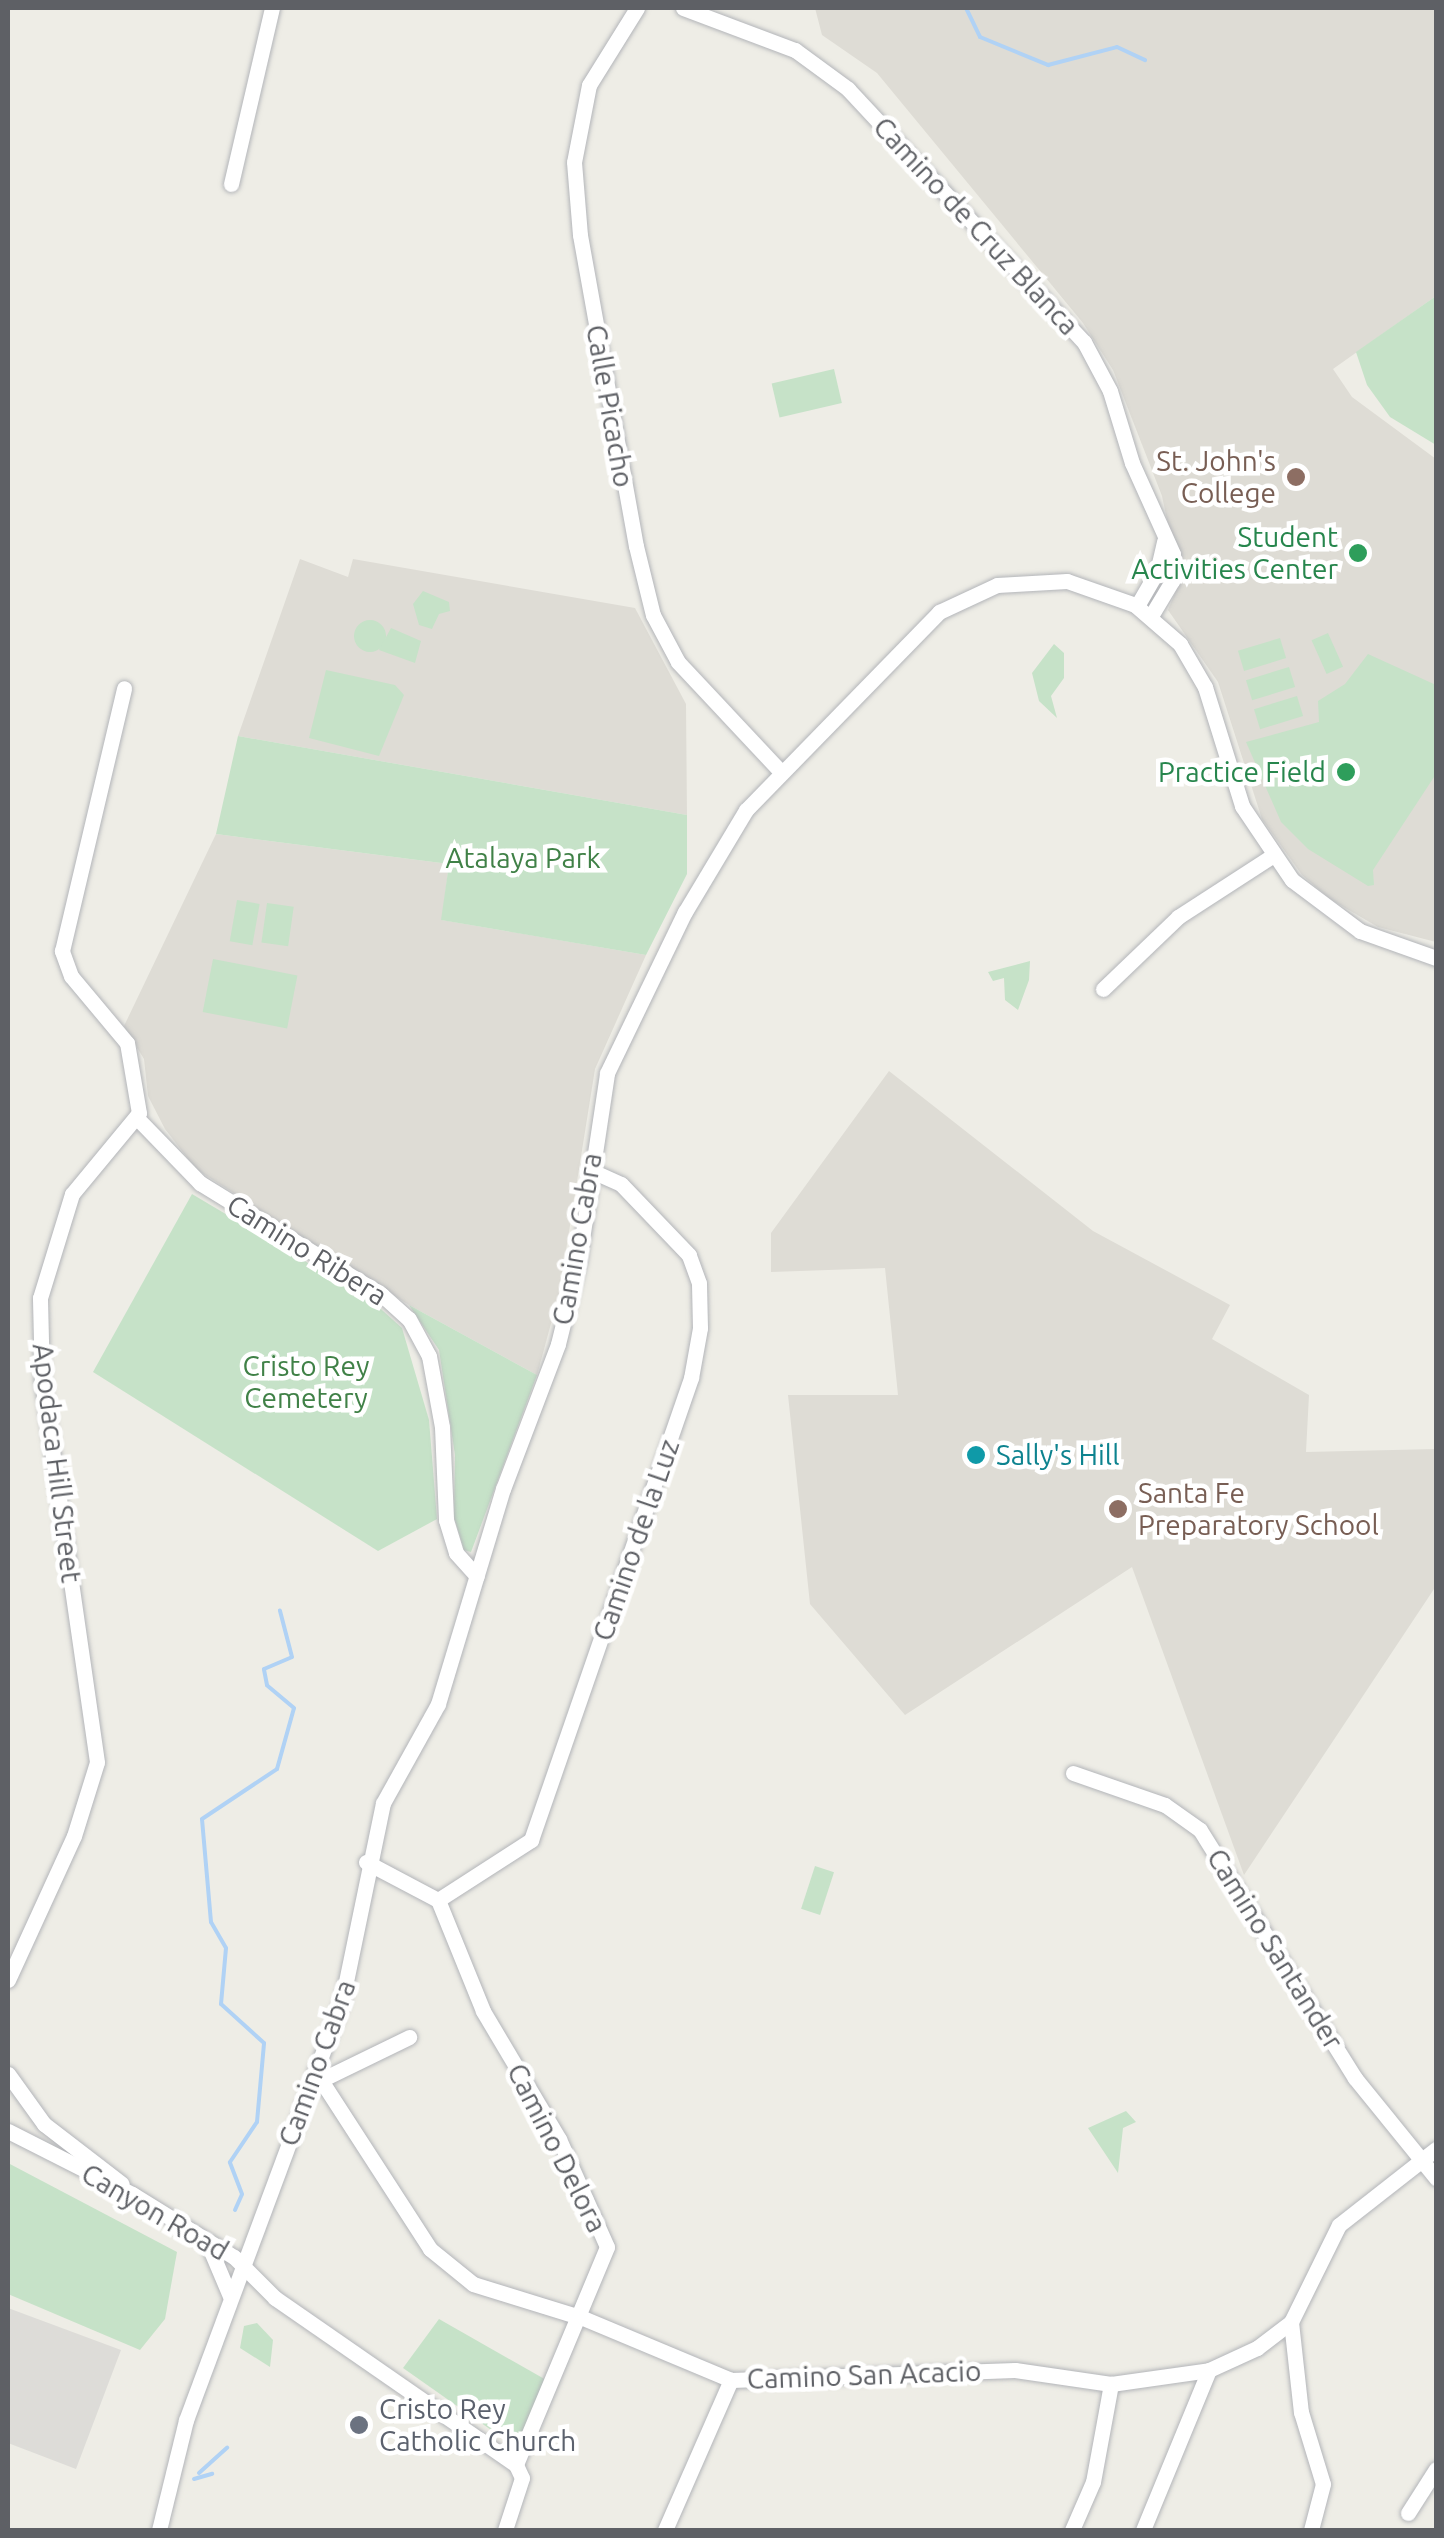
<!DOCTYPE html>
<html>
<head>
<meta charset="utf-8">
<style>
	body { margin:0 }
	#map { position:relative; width:1444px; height:2538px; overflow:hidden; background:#eeede6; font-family:Ubuntu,sans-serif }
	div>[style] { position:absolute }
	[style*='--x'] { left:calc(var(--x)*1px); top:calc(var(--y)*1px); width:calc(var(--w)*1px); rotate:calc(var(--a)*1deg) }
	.industrial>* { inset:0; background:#dddcd8 }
	.education>* { inset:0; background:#dedcd5 }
	.green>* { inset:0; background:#c6e2c8; transform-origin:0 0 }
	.round { border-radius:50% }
	.stream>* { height:4px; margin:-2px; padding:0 2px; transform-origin:2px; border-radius:2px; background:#b0d2f5 }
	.roads { filter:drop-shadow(0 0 2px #b3b5b9) drop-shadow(0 0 2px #b3b5b9) }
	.minor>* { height:15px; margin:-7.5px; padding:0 7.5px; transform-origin:7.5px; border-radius:7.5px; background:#fff }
	.dots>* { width:28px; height:28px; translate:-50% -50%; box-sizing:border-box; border:5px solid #fff; border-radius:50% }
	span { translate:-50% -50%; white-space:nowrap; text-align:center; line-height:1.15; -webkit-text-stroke:9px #fff; paint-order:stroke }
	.street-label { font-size:28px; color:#5e6065 }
	.education-label { font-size:28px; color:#785e54 }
	.right { translate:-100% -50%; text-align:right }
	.left { translate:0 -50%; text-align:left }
	.leisure-label { font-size:28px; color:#27864d }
	.park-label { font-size:28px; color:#408147 }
	.culture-label { font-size:28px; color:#0d838f }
	.worship-label { font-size:28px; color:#5b616d }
	.frame { position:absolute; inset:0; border:10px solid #5e6065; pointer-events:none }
</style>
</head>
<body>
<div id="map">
	<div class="industrial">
		<div style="clip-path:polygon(8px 2308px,121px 2350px,76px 2469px,8px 2443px)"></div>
	</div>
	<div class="education">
		<div style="clip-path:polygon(815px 8px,1436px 8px,1436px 296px,1333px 369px,1352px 397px,1436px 459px,1436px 942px,1378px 927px,1330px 899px,1302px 875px,1262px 819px,1218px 682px,1168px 610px,1180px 581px,1162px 496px,1113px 370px,1083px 323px,877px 73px,822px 35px)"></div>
		<div style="clip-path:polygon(300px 559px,348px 577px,353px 559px,635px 608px,686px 704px,687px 815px,238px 736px)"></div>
		<div style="clip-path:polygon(216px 834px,449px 864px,442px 920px,646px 955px,595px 1069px,559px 1294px,537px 1375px,409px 1305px,196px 1169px,165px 1129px,148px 1096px,144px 1059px,124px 1026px)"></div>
		<div style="clip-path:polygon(889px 1071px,1093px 1231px,1230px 1305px,1212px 1339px,1309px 1395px,1306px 1452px,1436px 1449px,1436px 1586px,1244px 1875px,1132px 1567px,905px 1715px,810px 1604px,788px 1395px,898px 1395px,885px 1268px,771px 1272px,771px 1233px)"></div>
	</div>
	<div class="green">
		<div style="clip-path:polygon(1436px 296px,1436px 445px,1390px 417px,1367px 385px,1356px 352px)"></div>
		<div style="left:834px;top:369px;width:35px;height:64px;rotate:77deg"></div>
		<div style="clip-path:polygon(423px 591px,449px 602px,450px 611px,439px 614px,432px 629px,419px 625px,413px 604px)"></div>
		<div class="round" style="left:354px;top:620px;width:32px;height:32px"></div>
		<div style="clip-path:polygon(391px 628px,421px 641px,415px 663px,379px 650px)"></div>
		<div style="left:1328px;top:633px;width:37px;height:18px;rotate:66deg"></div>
		<div style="left:1280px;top:638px;width:21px;height:44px;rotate:73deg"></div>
		<div style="clip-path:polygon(1054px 644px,1064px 653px,1064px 678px,1051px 696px,1057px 718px,1039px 701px,1032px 673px)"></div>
		<div style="clip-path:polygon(1368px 654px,1436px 685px,1436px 774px,1373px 870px,1374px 885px,1368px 886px,1308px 849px,1281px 822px,1246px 742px,1319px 722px,1318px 701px,1345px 684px)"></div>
		<div style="left:1289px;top:667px;width:21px;height:45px;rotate:73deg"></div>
		<div style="clip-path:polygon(326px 670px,395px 685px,404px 695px,379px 756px,309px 738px)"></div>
		<div style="left:1297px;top:696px;width:21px;height:45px;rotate:73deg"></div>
		<div style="clip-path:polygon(238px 736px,687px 815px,687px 874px,646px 955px,441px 920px,449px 864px,216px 834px)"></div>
		<div style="left:237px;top:900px;width:23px;height:42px;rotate:10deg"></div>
		<div style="left:267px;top:903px;width:27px;height:40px;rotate:8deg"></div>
		<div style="left:213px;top:959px;width:86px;height:54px;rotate:11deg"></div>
		<div style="clip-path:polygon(1030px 961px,1029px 980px,1018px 1010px,1005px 1000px,1004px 978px,993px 981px,988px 972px)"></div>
		<div style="clip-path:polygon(192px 1194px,372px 1301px,402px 1328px,429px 1420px,437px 1519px,378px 1551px,93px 1372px)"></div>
		<div style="clip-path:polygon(409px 1305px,537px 1375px,471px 1552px,464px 1550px,454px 1517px,455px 1455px,439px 1350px)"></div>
		<div style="left:815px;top:1866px;width:20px;height:45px;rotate:18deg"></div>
		<div style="clip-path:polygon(1126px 2111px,1136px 2122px,1123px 2128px,1118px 2173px,1088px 2128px)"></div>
		<div style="clip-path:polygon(8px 2163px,177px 2252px,165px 2319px,140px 2350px,8px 2294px)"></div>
		<div style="clip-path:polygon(439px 2319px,548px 2381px,518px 2449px,403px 2368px)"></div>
		<div style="clip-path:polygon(257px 2323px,273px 2340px,270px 2367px,240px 2348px,244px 2326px)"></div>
	</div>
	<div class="stream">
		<div style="--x:966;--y:8;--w:32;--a:64"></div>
		<div style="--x:980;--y:37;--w:74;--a:22.4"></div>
		<div style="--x:1048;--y:65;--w:71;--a:-14.6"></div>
		<div style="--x:1117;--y:47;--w:31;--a:25"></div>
		<div style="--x:235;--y:2210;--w:17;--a:-66"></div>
		<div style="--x:242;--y:2194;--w:34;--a:-111"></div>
		<div style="--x:230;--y:2162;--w:48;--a:-56"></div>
		<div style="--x:257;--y:2122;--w:79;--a:-84.9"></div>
		<div style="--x:264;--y:2043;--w:58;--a:-137.8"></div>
		<div style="--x:221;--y:2004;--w:56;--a:-84.9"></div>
		<div style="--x:226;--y:1948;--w:30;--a:-120"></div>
		<div style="--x:211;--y:1922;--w:103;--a:-95"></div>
		<div style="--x:202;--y:1819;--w:90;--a:-33.7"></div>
		<div style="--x:277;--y:1769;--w:63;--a:-74.4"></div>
		<div style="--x:294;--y:1708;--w:35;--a:-140"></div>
		<div style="--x:267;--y:1685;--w:16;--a:-101"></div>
		<div style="--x:264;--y:1669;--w:30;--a:-23"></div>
		<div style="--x:292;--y:1657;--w:48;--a:-104.6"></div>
		<div style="--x:199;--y:2473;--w:38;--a:-42"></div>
		<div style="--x:194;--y:2479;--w:19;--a:-16"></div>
	</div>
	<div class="roads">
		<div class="minor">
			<div style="--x:637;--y:8;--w:91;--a:121.9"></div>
			<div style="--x:589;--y:85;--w:78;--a:101"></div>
			<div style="--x:574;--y:162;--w:73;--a:85.3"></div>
			<div style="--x:580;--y:235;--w:316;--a:79.8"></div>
			<div style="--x:636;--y:546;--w:71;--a:76.2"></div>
			<div style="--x:653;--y:615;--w:53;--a:62"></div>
			<div style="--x:678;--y:662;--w:151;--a:46.9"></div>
			<div style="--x:683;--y:8;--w:120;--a:20.6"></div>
			<div style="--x:795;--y:50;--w:66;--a:36.3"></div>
			<div style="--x:848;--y:89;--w:346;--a:47"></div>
			<div style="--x:1084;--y:342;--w:55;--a:62"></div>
			<div style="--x:1110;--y:391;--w:75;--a:73"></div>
			<div style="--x:1132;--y:463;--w:100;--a:65.7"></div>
			<div style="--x:1173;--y:554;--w:27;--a:92"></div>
			<div style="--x:1172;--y:581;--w:41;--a:121"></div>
			<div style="--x:231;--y:184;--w:181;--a:-76.9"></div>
			<div style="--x:1137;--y:606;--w:39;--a:-60"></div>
			<div style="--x:1157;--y:572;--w:32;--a:-77"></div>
			<div style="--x:1103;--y:989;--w:104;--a:-43.8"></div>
			<div style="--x:1178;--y:917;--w:112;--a:-33"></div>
			<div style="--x:137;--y:1118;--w:91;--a:45.9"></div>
			<div style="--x:200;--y:1183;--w:214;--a:31.6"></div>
			<div style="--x:382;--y:1295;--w:36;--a:42"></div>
			<div style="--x:409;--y:1319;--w:42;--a:61.6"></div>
			<div style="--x:429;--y:1356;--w:72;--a:79.6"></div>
			<div style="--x:442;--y:1427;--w:93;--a:87.5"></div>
			<div style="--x:446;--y:1520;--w:34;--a:73"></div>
			<div style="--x:456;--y:1553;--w:31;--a:48"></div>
			<div style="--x:1073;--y:1773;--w:97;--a:19.2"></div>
			<div style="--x:1165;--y:1805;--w:43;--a:35.5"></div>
			<div style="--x:1200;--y:1830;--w:292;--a:58"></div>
			<div style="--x:1355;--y:2078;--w:129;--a:51"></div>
			<div style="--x:366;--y:1862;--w:81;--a:27.8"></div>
			<div style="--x:438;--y:1900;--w:120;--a:67.9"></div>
			<div style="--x:483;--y:2011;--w:149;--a:59.3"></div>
			<div style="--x:559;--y:2139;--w:118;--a:66"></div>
			<div style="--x:607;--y:2247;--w:236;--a:112.7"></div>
			<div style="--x:516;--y:2465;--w:14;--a:65"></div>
			<div style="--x:522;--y:2478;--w:55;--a:108.1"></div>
			<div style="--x:438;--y:1900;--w:111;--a:-32.8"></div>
			<div style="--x:531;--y:1840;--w:489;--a:-70.9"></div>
			<div style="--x:691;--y:1378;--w:51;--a:-79.8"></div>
			<div style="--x:700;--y:1328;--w:45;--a:-91.3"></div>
			<div style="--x:699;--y:1283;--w:30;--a:-110"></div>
			<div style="--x:689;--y:1255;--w:98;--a:-133.8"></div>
			<div style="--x:621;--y:1184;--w:34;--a:-156"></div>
			<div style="--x:8;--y:1980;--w:158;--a:-65.4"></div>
			<div style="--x:74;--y:1836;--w:77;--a:-72.7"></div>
			<div style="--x:97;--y:1762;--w:385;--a:-98.2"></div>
			<div style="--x:42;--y:1381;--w:83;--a:-91.4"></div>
			<div style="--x:40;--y:1298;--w:109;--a:-72.9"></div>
			<div style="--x:72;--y:1194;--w:105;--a:-50.4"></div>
			<div style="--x:139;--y:1113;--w:71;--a:-99.7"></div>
			<div style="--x:127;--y:1043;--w:87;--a:-129.9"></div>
			<div style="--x:71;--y:976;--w:27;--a:-110"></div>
			<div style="--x:62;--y:951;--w:270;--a:-76.7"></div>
			<div style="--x:315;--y:2071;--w:212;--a:57.1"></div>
			<div style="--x:430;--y:2249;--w:55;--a:39.1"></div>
			<div style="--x:473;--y:2284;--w:115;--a:17.2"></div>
			<div style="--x:583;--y:2318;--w:160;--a:22.7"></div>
			<div style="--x:731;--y:2380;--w:284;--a:-2"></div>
			<div style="--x:1015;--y:2370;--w:97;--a:8.3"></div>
			<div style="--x:1111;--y:2384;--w:99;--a:-8.1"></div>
			<div style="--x:1209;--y:2370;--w:53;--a:-24.6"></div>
			<div style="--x:1257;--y:2348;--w:43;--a:-37.4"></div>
			<div style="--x:1291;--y:2322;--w:108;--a:-63.7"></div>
			<div style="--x:1339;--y:2225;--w:123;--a:-38.1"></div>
			<div style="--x:8;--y:2074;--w:62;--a:54.2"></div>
			<div style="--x:44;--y:2124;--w:98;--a:37.6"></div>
			<div style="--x:323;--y:2079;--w:96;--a:-26"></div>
			<div style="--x:8;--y:2131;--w:139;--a:26.9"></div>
			<div style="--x:132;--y:2194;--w:120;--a:31.7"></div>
			<div style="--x:234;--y:2257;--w:58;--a:45"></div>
			<div style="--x:275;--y:2298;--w:293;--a:34.7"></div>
			<div style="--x:208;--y:2244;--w:56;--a:67.1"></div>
			<div style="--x:1291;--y:2322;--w:91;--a:83.7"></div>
			<div style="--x:1301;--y:2412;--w:75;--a:73"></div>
			<div style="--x:1323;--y:2484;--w:48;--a:104.6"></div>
			<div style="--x:1408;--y:2513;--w:52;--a:-57.5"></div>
			<div style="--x:159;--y:2530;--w:113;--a:-76.2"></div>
			<div style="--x:186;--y:2420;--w:447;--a:-69.6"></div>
			<div style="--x:342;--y:2001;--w:202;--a:-78.3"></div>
			<div style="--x:383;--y:1803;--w:113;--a:-60.9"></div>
			<div style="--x:438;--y:1704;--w:225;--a:-73.2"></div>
			<div style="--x:503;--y:1489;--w:155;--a:-69.2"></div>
			<div style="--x:558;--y:1344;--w:88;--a:-76.1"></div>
			<div style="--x:579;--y:1259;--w:188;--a:-81.4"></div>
			<div style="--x:607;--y:1073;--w:179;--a:-64.2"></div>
			<div style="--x:685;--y:912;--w:119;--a:-59.1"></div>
			<div style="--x:746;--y:810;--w:277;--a:-45.7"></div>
			<div style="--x:939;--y:612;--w:64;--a:-25"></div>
			<div style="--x:997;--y:585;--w:70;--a:-3.3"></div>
			<div style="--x:1067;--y:581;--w:72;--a:19.4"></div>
			<div style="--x:1135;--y:605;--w:60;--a:40.9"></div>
			<div style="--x:1180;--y:644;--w:50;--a:59.8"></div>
			<div style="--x:1205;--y:687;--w:125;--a:72.7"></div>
			<div style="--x:1242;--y:806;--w:89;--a:56"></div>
			<div style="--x:1292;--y:880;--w:85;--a:36.9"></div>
			<div style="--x:1360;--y:931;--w:81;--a:19.6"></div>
			<div style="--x:665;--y:2530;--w:164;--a:-66.3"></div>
			<div style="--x:1072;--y:2530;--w:52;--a:-66.4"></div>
			<div style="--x:1093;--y:2482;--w:100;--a:-79.6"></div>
			<div style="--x:1143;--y:2530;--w:173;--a:-67.6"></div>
		</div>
	</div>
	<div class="dots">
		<div style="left:1296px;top:477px;background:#8d6e63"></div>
		<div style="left:1358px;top:553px;background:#2e9e5b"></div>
		<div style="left:1346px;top:772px;background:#2e9e5b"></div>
		<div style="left:976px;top:1455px;background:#0f9aa8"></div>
		<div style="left:1118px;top:1509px;background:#8d6e63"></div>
		<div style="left:359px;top:2425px;background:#6b7280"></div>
	</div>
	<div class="street-label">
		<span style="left:976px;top:226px;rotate:47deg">Camino de Cruz Blanca</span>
		<span style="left:610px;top:406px;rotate:80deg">Calle Picacho</span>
		<span style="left:577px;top:1239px;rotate:-80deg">Camino Cabra</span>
		<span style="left:307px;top:1250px;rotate:32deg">Camino Ribera</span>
		<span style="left:57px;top:1463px;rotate:83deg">Apodaca Hill Street</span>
		<span style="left:636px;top:1540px;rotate:-71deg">Camino de la Luz</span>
		<span style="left:1275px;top:1949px;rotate:58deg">Camino Santander</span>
		<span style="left:317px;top:2063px;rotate:-70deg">Camino Cabra</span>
		<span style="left:557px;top:2148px;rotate:63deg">Camino Delora</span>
		<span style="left:155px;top:2212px;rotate:30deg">Canyon Road</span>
		<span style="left:864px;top:2375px;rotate:-2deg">Camino San Acacio</span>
	</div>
	<div class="education-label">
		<span class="right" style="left:1276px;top:477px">St. John's<br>College</span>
		<span class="left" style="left:1138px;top:1509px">Santa Fe<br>Preparatory School</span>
	</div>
	<div class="leisure-label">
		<span class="right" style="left:1338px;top:553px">Student<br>Activities Center</span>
		<span class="right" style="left:1326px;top:772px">Practice Field</span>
	</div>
	<div class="park-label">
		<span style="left:523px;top:858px">Atalaya Park</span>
		<span style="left:306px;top:1382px">Cristo Rey<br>Cemetery</span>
	</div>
	<div class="culture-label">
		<span class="left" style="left:996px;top:1455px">Sally's Hill</span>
	</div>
	<div class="worship-label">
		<span class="left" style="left:379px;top:2425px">Cristo Rey<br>Catholic Church</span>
	</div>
	<div class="frame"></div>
</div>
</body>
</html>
